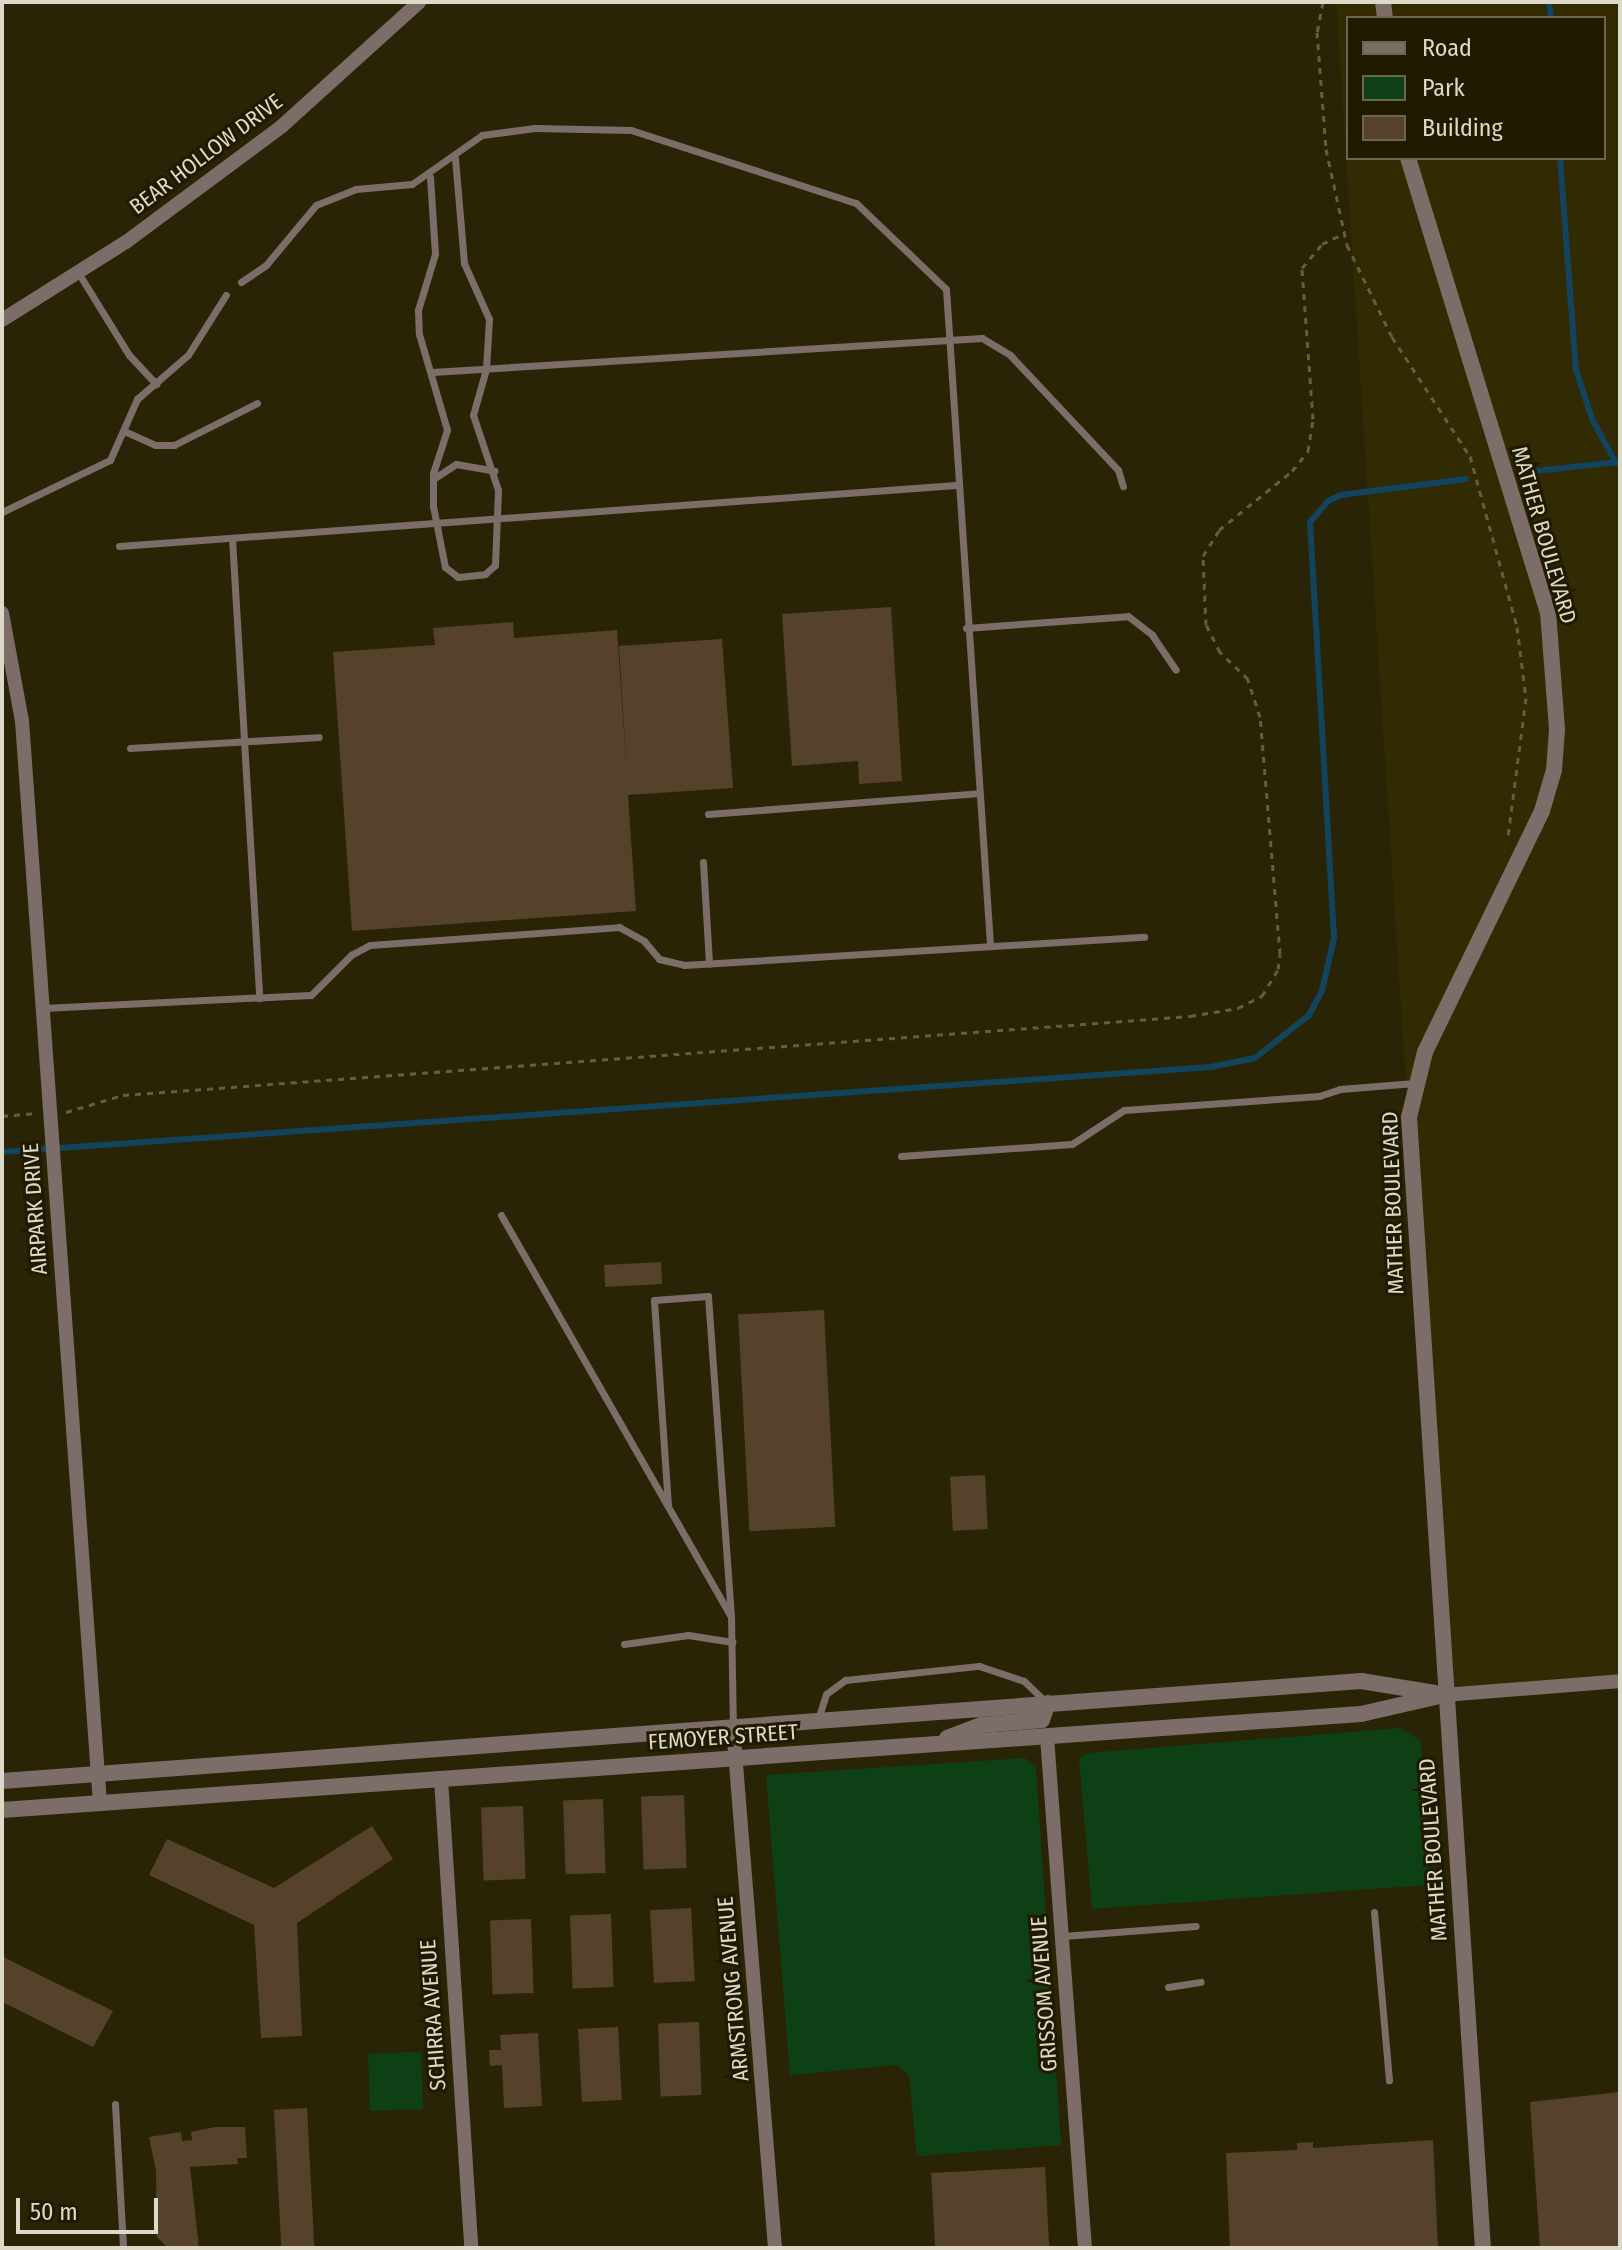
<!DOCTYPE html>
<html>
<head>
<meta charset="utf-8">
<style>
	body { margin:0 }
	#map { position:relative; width:1622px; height:2250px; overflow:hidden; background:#2a2407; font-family:"Fira Sans Condensed",sans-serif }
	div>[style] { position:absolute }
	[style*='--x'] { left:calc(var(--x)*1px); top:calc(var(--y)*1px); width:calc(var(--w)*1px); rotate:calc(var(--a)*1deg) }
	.built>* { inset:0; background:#312a03 }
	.green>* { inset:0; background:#0d4015; transform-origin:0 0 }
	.stream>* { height:6px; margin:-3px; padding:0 3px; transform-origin:3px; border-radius:3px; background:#12445e }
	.building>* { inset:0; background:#56422b; transform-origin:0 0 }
	.path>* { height:3px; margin-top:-1.5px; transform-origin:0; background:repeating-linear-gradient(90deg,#625d44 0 6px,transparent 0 12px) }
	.service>* { height:7px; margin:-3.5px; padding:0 3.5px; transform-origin:3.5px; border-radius:3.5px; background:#7c6d68 }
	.minor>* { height:14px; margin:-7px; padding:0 7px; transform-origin:7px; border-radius:7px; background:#7c6d68 }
	.tertiary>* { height:16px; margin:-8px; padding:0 8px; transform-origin:8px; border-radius:8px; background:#7c6d68 }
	span { translate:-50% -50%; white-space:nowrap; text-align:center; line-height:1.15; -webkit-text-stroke:6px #201a00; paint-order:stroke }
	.street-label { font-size:22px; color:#dcd9c8 }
	.frame { position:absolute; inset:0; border:4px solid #dcd9c8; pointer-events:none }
	.legend { position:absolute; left:1346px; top:16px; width:260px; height:144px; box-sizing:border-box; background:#201a00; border:2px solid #6b6650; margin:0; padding:10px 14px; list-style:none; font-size:24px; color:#dcd9c8 }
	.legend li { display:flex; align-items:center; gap:16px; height:40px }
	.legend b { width:40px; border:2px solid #6b6650 }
	.scale { position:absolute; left:16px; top:2198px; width:142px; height:36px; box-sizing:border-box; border:4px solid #dcd9c8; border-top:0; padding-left:10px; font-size:24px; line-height:28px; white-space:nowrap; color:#dcd9c8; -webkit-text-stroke:6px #201a00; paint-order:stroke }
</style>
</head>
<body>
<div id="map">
	<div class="built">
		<div style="clip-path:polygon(evenodd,1336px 2px,1620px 2px,1620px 1680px,1445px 1691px,1336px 2px,1348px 18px,1604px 18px,1604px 158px,1348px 158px,1348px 18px)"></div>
	</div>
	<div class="green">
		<div style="clip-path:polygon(1401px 1728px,1421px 1741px,1430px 1885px,1092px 1909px,1079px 1759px,1087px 1753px)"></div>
		<div style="clip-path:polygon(1025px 1758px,1036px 1768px,1061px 2145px,917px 2156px,909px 2076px,898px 2065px,790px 2075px,766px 1775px)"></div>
		<div style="left:421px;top:2052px;width:57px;height:53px;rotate:88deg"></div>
	</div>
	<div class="stream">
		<div style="--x:1549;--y:2;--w:16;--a:83"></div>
		<div style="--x:1560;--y:158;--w:213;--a:85.7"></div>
		<div style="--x:1576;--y:370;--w:52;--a:71.9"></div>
		<div style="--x:1592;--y:419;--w:50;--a:61.4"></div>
		<div style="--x:1535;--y:471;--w:84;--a:-6.1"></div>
		<div style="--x:2;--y:1152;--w:1212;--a:-4.02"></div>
		<div style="--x:1211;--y:1067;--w:45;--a:-11.6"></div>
		<div style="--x:1255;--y:1058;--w:69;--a:-38.5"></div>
		<div style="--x:1309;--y:1015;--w:27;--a:-62"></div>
		<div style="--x:1322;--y:991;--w:54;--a:-77.2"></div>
		<div style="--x:1334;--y:938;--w:417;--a:-93.3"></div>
		<div style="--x:1310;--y:522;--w:28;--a:-49"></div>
		<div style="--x:1328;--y:501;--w:14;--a:-25"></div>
		<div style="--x:1341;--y:495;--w:126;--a:-7.3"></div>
	</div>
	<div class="building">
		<div style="clip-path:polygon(891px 607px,902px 781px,859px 784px,858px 761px,792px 766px,782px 614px)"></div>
		<div style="clip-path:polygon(513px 622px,514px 638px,617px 630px,627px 776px,619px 646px,722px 639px,733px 788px,628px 795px,636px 911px,352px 931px,333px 652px,435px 645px,433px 628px)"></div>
		<div style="left:661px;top:1262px;width:22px;height:57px;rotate:87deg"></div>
		<div style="left:824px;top:1310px;width:217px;height:86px;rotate:87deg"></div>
		<div style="left:985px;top:1475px;width:54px;height:35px;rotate:87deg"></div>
		<div style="left:684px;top:1795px;width:73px;height:43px;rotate:88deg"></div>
		<div style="left:603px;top:1799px;width:74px;height:40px;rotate:88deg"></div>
		<div style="left:523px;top:1806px;width:73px;height:42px;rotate:88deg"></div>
		<div style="clip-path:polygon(372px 1826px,393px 1859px,297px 1923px,302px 2036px,261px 2038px,254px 1925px,149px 1875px,167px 1839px,274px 1888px)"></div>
		<div style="left:691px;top:1908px;width:73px;height:41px;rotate:87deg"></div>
		<div style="left:611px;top:1914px;width:73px;height:41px;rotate:88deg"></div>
		<div style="left:531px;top:1919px;width:74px;height:41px;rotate:88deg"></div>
		<div style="clip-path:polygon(2px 1946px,5px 1958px,113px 2011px,93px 2047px,2px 2002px)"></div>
		<div style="left:699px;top:2022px;width:73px;height:41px;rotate:88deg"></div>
		<div style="left:618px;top:2027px;width:73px;height:40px;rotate:87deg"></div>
		<div style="clip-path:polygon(538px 2033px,542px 2106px,504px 2108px,502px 2065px,490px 2066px,489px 2050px,501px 2050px,500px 2035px)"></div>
		<div style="clip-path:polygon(1620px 2092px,1620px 2248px,1540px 2248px,1530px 2102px)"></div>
		<div style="left:307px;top:2108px;width:140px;height:33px;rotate:87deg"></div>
		<div style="clip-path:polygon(215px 2127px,245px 2127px,247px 2158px,237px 2158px,238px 2164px,190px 2167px,199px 2248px,168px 2248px,157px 2237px,156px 2171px,149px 2137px,181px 2132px,182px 2141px,192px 2140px,191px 2132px)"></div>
		<div style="clip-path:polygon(1433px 2140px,1438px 2248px,1230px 2248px,1226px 2153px,1297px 2150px,1297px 2143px,1313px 2142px,1313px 2148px)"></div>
		<div style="left:1045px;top:2167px;width:81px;height:114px;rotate:87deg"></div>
	</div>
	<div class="path">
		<div style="--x:1323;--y:2;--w:31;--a:101"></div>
		<div style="--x:1317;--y:32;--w:117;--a:85.6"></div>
		<div style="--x:1326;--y:149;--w:98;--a:77.7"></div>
		<div style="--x:1347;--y:245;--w:102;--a:63.9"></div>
		<div style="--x:1392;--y:337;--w:142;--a:56.8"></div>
		<div style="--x:1470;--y:456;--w:177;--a:74.6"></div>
		<div style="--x:1517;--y:627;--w:72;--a:82.8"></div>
		<div style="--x:1526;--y:698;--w:139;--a:97.4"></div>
		<div style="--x:66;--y:1112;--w:59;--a:-16.6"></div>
		<div style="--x:123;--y:1095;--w:1070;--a:-4.23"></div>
		<div style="--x:1190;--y:1016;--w:49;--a:-9.5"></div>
		<div style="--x:1238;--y:1008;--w:27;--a:-27"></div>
		<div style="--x:1262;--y:996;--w:31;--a:-59"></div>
		<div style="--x:1278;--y:969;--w:15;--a:-82"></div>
		<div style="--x:1280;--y:954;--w:238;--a:-94.8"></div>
		<div style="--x:1260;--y:717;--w:40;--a:-108"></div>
		<div style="--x:1248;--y:679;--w:39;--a:-136"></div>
		<div style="--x:1220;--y:652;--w:30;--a:-117"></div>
		<div style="--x:1206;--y:625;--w:69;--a:-92.5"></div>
		<div style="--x:1203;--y:556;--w:31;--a:-58"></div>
		<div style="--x:1219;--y:530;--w:94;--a:-38.9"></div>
		<div style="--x:1292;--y:471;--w:26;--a:-51"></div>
		<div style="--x:1308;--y:451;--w:32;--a:-81"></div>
		<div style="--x:1313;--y:419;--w:151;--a:-94.2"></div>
		<div style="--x:1302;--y:268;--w:31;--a:-50"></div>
		<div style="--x:1322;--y:244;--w:25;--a:-26"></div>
		<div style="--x:2;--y:1116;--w:32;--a:-5"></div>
	</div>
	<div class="service">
		<div style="--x:430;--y:177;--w:77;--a:86.3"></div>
		<div style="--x:435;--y:254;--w:59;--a:106.9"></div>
		<div style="--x:418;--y:310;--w:24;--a:88"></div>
		<div style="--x:419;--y:334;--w:100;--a:73.7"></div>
		<div style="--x:447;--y:430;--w:45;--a:108"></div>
		<div style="--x:433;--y:473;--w:33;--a:90"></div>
		<div style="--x:433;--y:506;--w:62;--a:78.9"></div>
		<div style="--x:445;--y:567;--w:16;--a:38"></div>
		<div style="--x:458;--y:577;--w:27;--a:-6"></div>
		<div style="--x:485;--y:574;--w:13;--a:-42"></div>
		<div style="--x:495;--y:565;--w:75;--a:-87.7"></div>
		<div style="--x:498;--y:490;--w:79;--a:-108.4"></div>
		<div style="--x:473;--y:415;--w:48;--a:-74.2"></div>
		<div style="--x:486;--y:369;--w:50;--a:-86.6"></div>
		<div style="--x:489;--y:319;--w:61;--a:-114.1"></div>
		<div style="--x:464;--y:263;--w:105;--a:-94.9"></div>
		<div style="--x:79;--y:274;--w:95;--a:58.3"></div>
		<div style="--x:129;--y:355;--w:40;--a:47"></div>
		<div style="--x:241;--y:282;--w:30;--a:-34"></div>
		<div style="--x:266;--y:265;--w:78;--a:-50.2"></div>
		<div style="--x:316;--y:205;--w:43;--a:-21.8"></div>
		<div style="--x:356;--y:189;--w:56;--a:-5.1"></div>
		<div style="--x:412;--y:184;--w:85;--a:-35"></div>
		<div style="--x:482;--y:135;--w:53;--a:-7.5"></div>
		<div style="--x:535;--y:128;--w:96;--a:1.2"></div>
		<div style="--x:631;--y:130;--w:237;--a:18"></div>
		<div style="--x:856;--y:203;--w:124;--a:43.7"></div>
		<div style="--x:946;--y:289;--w:656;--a:86.16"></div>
		<div style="--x:432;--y:372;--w:551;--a:-3.54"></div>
		<div style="--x:982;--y:338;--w:33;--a:31"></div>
		<div style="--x:1010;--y:355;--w:158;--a:46.8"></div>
		<div style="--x:1118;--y:470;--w:17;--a:73"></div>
		<div style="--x:124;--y:431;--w:34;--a:24"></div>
		<div style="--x:155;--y:445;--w:19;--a:0"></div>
		<div style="--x:174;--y:445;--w:93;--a:-26.8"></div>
		<div style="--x:433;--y:479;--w:27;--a:-33"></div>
		<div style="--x:456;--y:464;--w:39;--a:10"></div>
		<div style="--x:2;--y:512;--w:120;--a:-25.7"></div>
		<div style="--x:110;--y:460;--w:67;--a:-66.1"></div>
		<div style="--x:137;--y:399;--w:67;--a:-40.8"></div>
		<div style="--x:188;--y:355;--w:71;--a:-57.7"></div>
		<div style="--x:232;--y:538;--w:461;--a:86.6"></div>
		<div style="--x:119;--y:546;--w:839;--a:-4.17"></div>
		<div style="--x:966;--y:628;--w:162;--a:-4.2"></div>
		<div style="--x:1128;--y:616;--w:31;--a:38"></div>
		<div style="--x:1152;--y:635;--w:42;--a:55.6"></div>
		<div style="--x:130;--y:748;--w:189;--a:-3.3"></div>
		<div style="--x:708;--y:814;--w:272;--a:-4.4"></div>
		<div style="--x:703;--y:862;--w:102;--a:86.6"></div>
		<div style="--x:43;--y:1008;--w:268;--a:-2.8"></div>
		<div style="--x:311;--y:995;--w:57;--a:-45"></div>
		<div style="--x:351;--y:955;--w:21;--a:-28"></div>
		<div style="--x:370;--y:945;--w:250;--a:-4.1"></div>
		<div style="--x:619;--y:927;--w:29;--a:29"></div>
		<div style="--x:644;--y:941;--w:23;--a:50"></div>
		<div style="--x:659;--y:959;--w:26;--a:13"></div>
		<div style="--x:684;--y:965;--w:461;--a:-3.5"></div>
		<div style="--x:901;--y:1156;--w:171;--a:-4"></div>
		<div style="--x:1072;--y:1144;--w:62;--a:-33.2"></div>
		<div style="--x:1124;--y:1110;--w:196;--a:-4.1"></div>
		<div style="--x:1319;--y:1096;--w:22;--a:-18"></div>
		<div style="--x:1340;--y:1089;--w:75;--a:-4.6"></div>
		<div style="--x:501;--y:1215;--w:462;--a:60.2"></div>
		<div style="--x:731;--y:1616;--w:111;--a:89"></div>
		<div style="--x:668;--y:1506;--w:206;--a:-93.9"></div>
		<div style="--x:654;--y:1300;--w:54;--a:-4.2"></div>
		<div style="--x:708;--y:1296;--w:321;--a:85.9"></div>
		<div style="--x:624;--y:1644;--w:65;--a:-8"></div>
		<div style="--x:688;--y:1635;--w:45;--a:9"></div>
		<div style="--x:818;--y:1719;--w:26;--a:-72"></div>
		<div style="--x:826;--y:1694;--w:24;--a:-36"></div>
		<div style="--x:845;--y:1680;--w:135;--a:-6"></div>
		<div style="--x:979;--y:1666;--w:47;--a:18.4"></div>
		<div style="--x:1024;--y:1681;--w:30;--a:44"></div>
		<div style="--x:1374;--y:1912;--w:169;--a:84.9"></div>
		<div style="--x:1063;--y:1936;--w:133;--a:-4.3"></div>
		<div style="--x:1168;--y:1987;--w:33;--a:-9"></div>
		<div style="--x:115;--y:2104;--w:144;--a:86.8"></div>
	</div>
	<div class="minor">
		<div style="--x:2;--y:320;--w:146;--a:-32.2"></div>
		<div style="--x:126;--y:242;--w:194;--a:-36.6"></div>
		<div style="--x:282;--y:126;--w:185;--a:-42.1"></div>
		<div style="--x:2;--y:613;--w:110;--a:79.5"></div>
		<div style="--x:22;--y:721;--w:1086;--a:85.88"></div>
		<div style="--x:1444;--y:1695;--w:177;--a:-4.5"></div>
		<div style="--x:733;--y:1727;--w:523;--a:85.39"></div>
		<div style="--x:1047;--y:1737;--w:512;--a:85.75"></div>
		<div style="--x:441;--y:1779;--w:470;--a:86.3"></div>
	</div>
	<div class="tertiary">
		<div style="--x:1383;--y:2;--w:16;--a:83"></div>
		<div style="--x:1408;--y:158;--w:475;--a:72.9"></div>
		<div style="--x:1548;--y:612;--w:118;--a:85.6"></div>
		<div style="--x:1557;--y:730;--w:40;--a:94.3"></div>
		<div style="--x:1554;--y:770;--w:43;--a:106.3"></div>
		<div style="--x:1542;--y:811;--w:268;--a:115.9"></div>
		<div style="--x:1425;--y:1052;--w:67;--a:103.8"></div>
		<div style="--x:1409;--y:1117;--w:1133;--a:86.26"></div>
		<div style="--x:947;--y:1738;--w:36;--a:-21"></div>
		<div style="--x:981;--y:1725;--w:61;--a:-4.7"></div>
		<div style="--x:1042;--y:1720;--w:18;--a:-71"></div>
		<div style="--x:2;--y:1781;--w:1363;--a:-4.21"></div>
		<div style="--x:1361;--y:1681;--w:75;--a:9.2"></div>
		<div style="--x:2;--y:1810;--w:1362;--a:-4.04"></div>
		<div style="--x:1361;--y:1714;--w:85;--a:-12.9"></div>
	</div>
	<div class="street-label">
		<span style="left:206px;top:154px;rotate:-37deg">BEAR HOLLOW DRIVE</span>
		<span style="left:1544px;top:535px;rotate:74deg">MATHER BOULEVARD</span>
		<span style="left:1393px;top:1203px;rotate:-92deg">MATHER BOULEVARD</span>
		<span style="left:35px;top:1209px;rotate:-94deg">AIRPARK DRIVE</span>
		<span style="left:723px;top:1737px;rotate:-4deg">FEMOYER STREET</span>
		<span style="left:1433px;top:1850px;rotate:-94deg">MATHER BOULEVARD</span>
		<span style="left:733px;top:1989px;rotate:-95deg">ARMSTRONG AVENUE</span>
		<span style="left:1044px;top:1994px;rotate:-94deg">GRISSOM AVENUE</span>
		<span style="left:433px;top:2015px;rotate:-94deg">SCHIRRA AVENUE</span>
	</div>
	<div class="frame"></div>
	<ul class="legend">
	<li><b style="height:10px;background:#7c6d68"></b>Road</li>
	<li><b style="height:22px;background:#0d4015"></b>Park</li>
	<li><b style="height:22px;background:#56422b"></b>Building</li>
	</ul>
	<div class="scale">50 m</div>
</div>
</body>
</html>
